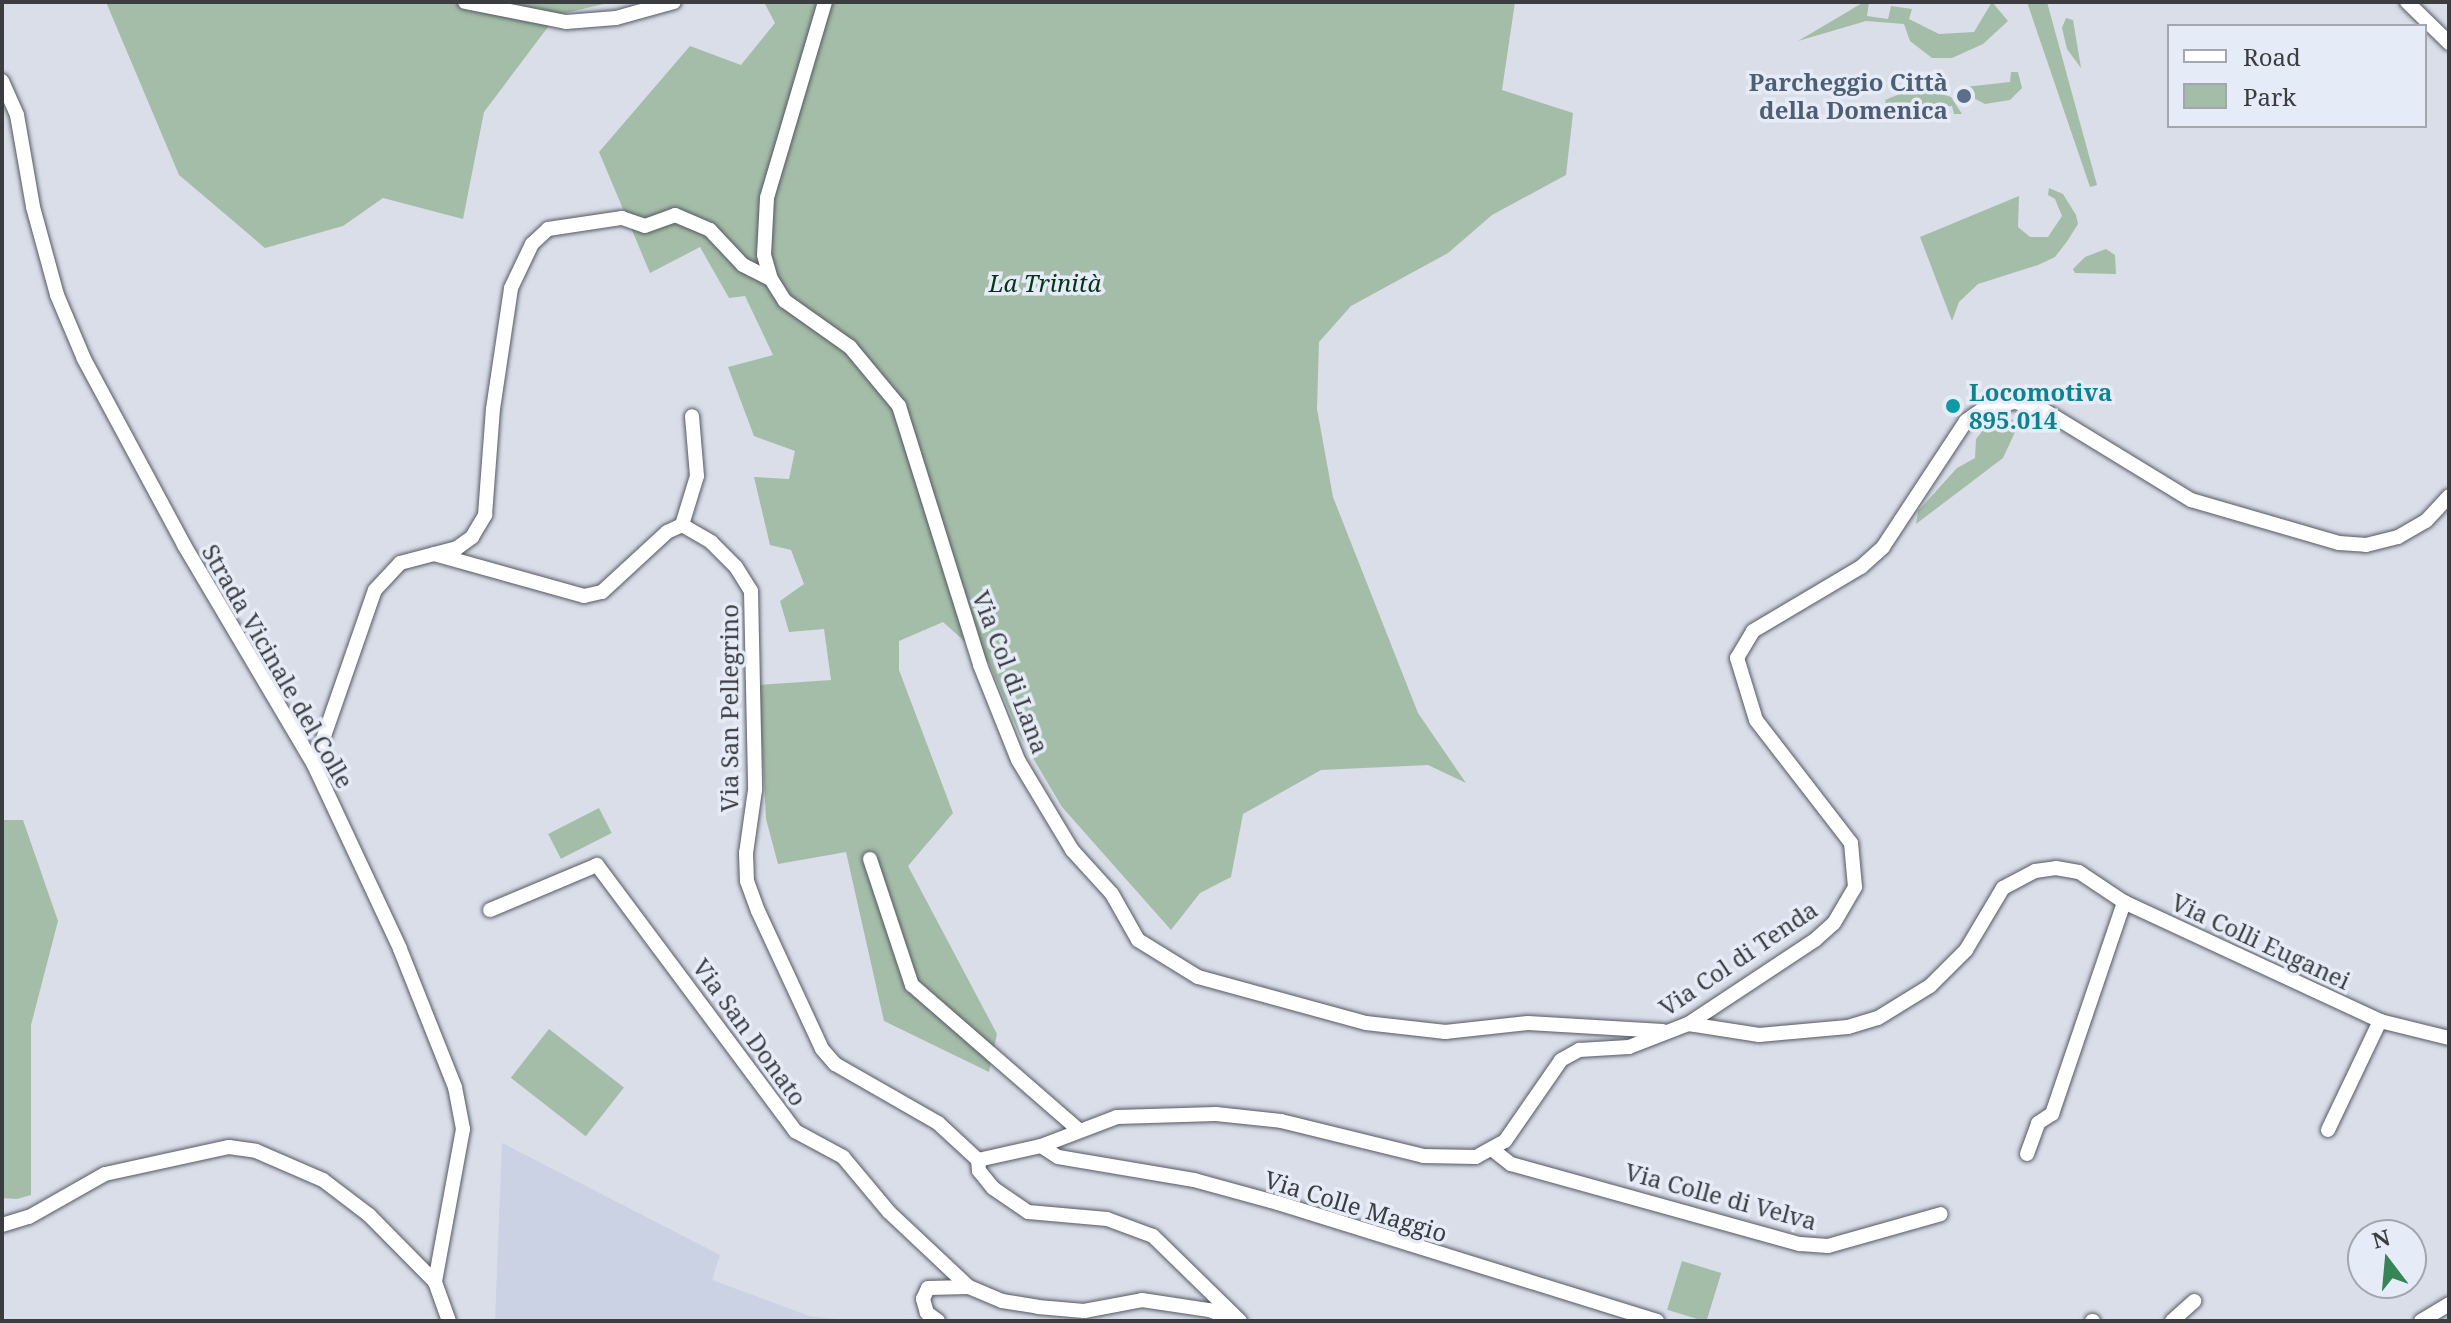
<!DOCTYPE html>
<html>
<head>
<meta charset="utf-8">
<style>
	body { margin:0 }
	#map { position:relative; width:2451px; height:1323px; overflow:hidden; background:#d9dee9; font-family:"Noto Serif",serif }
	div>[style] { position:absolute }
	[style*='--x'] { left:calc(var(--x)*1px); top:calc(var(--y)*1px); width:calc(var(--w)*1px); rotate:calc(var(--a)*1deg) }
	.built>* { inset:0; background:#cad2e4 }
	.green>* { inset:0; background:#a4bda8; transform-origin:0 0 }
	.roads { filter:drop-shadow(0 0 2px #555962) drop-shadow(0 0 2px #555962) }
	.minor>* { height:14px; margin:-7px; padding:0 7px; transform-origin:7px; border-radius:7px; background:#fff }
	.dots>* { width:22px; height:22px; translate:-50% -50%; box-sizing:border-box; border:4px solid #e6ecf7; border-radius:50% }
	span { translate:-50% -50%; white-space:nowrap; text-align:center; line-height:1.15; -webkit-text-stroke:7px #e6ecf7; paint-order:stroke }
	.service-label { font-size:24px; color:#4e5e75; font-weight:700 }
	.right { translate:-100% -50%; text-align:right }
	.park-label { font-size:24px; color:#073416; font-style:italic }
	.culture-label { font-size:24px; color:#0d838f; font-weight:700 }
	.left { translate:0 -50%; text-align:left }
	.street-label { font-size:24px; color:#3b3d41 }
	.frame { position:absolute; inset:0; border:4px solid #3b3d41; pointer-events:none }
	.legend { position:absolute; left:2167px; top:24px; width:260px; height:104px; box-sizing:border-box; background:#e6ecf7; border:2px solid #a2a6ae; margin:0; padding:10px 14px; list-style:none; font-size:24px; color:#3b3d41 }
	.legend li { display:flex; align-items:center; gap:16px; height:40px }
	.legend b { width:40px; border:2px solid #a2a6ae }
	.north { position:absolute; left:2347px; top:1219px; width:80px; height:80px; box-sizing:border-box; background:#e6ecf7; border:2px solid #a2a6ae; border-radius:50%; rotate:344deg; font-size:22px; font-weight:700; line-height:32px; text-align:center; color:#3b3d41 }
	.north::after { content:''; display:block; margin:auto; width:28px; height:36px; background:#358556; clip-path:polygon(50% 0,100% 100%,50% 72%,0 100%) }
</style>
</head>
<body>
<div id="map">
	<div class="built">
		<div style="clip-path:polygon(502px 1143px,720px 1255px,712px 1280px,809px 1316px,856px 1321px,495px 1321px)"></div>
	</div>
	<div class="green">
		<div style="clip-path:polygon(106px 2px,612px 2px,557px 15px,484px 112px,463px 219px,383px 198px,343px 226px,265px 248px,179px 175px)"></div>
		<div style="clip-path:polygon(764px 2px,1515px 2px,1502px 90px,1573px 113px,1566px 175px,1492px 215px,1448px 253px,1351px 306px,1319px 342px,1317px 409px,1333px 497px,1418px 713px,1466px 783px,1428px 765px,1321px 770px,1243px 814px,1231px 877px,1200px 893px,1171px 930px,1062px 807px,1020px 736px,989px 663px,943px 622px,899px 641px,899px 670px,953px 813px,908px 866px,997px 1034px,989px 1072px,884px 1021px,846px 852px,778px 864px,766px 819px,759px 685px,831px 680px,824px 629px,789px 632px,780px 601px,804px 584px,791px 550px,770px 545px,754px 477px,789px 479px,795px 451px,754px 436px,728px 367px,773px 355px,745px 296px,729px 298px,700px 247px,650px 273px,599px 152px,690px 46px,741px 65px,775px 23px)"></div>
		<div style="clip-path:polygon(1864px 2px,1869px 2px,1867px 16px,1888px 19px,1891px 6px,1912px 9px,1909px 19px,1939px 34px,1974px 32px,1992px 2px,2008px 21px,1983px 44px,1952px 58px,1932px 58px,1910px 41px,1904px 24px,1866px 21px,1798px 41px)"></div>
		<div style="clip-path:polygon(2027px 2px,2047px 2px,2097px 185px,2090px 187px)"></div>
		<div style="clip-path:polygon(2066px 18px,2073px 20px,2081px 68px,2067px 49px,2062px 28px)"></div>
		<div style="clip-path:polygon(2011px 72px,2018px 72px,2022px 88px,2010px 100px,1985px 104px,1966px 94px,1965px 87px,2010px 82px)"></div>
		<div style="clip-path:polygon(1917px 87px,1951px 97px,1962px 114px,1954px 114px,1952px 106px,1916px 108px,1892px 112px,1890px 118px,1885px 100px)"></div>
		<div style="clip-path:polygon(2049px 188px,2063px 194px,2076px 215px,2078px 224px,2068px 240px,2055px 257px,2038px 265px,1978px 284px,1959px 302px,1952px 321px,1920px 237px,2019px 196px,2018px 227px,2030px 237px,2048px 237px,2062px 216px,2055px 199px,2048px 195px)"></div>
		<div style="clip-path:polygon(2106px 249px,2115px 255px,2116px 274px,2075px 273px,2073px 269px,2085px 257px)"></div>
		<div style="clip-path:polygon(1997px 413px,2013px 420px,2015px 432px,2003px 458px,1916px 524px,1918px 511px,1957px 468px,1975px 458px,1976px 439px)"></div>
		<div style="left:599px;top:808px;width:28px;height:57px;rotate:63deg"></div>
		<div style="clip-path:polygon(2px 820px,23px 820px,58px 921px,31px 1025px,31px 1195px,17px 1199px,2px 1198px)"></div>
		<div style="left:549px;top:1029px;width:95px;height:62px;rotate:38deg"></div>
		<div style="left:1682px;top:1261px;width:41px;height:51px;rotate:17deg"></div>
	</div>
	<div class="roads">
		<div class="minor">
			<div style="--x:465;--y:2;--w:103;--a:11.2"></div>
			<div style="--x:566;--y:22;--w:50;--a:-4.6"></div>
			<div style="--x:616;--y:18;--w:60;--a:-15.4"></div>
			<div style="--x:825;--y:2;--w:204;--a:106.5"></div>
			<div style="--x:767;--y:198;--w:57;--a:93"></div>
			<div style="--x:764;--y:255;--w:25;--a:74"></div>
			<div style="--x:771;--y:279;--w:26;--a:58"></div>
			<div style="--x:785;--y:301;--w:80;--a:35.3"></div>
			<div style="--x:850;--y:347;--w:77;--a:50.3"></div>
			<div style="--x:899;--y:406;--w:271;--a:72.6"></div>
			<div style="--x:980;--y:665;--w:102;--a:68.2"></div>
			<div style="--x:1018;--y:760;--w:105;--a:59"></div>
			<div style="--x:1072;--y:850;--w:59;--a:47.7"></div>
			<div style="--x:1112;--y:894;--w:53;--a:60.5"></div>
			<div style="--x:1138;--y:940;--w:70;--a:31.7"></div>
			<div style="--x:1198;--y:977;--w:174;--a:15.3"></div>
			<div style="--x:1366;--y:1023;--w:80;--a:6.5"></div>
			<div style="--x:1445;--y:1032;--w:83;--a:-6.2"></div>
			<div style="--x:1528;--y:1023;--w:135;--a:3.4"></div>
			<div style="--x:2407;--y:2;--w:59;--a:44.3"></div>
			<div style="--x:2;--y:81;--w:37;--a:66"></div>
			<div style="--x:17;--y:115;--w:93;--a:80.1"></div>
			<div style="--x:33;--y:207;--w:91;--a:74.7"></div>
			<div style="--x:57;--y:295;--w:69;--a:67.1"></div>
			<div style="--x:84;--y:359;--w:211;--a:61.7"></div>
			<div style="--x:184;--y:545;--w:256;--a:59.4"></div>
			<div style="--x:314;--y:765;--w:203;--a:64.9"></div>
			<div style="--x:400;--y:949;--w:149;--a:68.3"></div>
			<div style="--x:455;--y:1087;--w:43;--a:79.2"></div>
			<div style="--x:463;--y:1129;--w:156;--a:100.4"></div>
			<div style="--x:682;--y:525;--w:51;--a:-73"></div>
			<div style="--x:697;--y:476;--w:60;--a:-94.8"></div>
			<div style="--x:434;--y:554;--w:156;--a:15.6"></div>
			<div style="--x:584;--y:596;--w:18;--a:-13"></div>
			<div style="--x:602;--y:592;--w:88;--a:-42.7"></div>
			<div style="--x:667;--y:532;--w:17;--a:-25"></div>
			<div style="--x:682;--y:525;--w:34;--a:30"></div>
			<div style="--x:711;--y:542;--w:35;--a:45"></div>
			<div style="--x:736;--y:567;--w:28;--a:58"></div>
			<div style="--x:751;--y:591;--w:199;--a:88.8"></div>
			<div style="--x:755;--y:790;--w:64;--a:98.1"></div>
			<div style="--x:746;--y:853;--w:28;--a:88"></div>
			<div style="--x:747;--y:881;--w:32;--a:70"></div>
			<div style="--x:758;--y:911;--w:152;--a:65.1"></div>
			<div style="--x:822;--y:1049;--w:20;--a:49"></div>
			<div style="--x:835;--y:1064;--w:119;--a:29.8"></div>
			<div style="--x:938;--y:1123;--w:54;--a:42.8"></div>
			<div style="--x:314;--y:765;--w:185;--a:-70.8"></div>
			<div style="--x:375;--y:590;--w:37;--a:-47"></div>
			<div style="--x:400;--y:563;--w:59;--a:-14.7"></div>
			<div style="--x:457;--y:548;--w:19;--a:-36"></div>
			<div style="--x:472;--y:537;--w:26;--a:-59"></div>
			<div style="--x:485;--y:515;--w:106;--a:-85.7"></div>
			<div style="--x:493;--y:409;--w:122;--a:-81.5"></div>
			<div style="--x:511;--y:288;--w:49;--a:-64.5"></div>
			<div style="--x:532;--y:244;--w:22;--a:-43"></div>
			<div style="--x:548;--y:229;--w:75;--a:-8.5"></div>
			<div style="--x:622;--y:218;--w:24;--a:19"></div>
			<div style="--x:645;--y:226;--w:32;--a:-20"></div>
			<div style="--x:675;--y:215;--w:38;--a:23"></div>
			<div style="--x:710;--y:230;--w:48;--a:46.7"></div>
			<div style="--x:743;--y:265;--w:31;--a:27"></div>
			<div style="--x:870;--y:859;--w:133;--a:71.6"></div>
			<div style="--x:912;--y:985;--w:221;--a:41"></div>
			<div style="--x:490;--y:910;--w:116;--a:-22.8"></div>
			<div style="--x:597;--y:865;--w:332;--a:53.3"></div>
			<div style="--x:795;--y:1131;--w:55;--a:28.4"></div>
			<div style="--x:843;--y:1157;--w:72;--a:50.1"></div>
			<div style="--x:889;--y:1212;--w:110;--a:43.2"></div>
			<div style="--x:969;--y:1287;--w:36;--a:23"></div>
			<div style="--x:1002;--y:1301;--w:36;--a:9"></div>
			<div style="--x:1038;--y:1307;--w:46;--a:5"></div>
			<div style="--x:1084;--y:1311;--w:59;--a:-10.7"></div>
			<div style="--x:1142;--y:1300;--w:68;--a:8.5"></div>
			<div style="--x:1209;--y:1310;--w:26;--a:21"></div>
			<div style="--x:1688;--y:1024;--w:72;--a:8.8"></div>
			<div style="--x:1759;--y:1035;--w:89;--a:-5.1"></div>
			<div style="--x:1848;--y:1027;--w:31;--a:-17"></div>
			<div style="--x:1878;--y:1018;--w:61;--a:-31.6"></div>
			<div style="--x:1930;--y:986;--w:51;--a:-45"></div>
			<div style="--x:1966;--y:950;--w:72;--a:-59.2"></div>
			<div style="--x:2003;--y:888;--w:36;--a:-28"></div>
			<div style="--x:2035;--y:871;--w:21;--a:-8"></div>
			<div style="--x:2056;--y:868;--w:23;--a:10"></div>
			<div style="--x:2079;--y:872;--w:54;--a:33.7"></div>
			<div style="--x:2124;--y:902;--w:282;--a:24.9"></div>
			<div style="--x:2380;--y:1021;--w:71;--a:13.8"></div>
			<div style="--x:2328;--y:1130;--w:121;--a:-64.5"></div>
			<div style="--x:1041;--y:1146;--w:20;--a:33"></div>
			<div style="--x:1058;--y:1157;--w:138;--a:9.6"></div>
			<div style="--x:1194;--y:1180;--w:87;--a:15.3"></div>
			<div style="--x:1278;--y:1203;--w:397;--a:17.3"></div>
			<div style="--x:1493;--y:1150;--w:23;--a:38"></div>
			<div style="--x:1511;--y:1164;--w:300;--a:15.5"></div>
			<div style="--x:1800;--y:1244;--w:28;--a:4"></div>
			<div style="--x:1828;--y:1246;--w:117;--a:-15.8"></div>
			<div style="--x:2027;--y:1154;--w:33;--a:-70"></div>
			<div style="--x:2038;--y:1123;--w:17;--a:-33"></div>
			<div style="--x:2052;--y:1114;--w:224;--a:-71.2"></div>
			<div style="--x:2;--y:1225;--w:28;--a:-17"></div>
			<div style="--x:29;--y:1217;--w:87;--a:-29.5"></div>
			<div style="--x:105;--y:1174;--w:127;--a:-12.3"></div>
			<div style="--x:229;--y:1147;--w:27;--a:8"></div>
			<div style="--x:256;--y:1151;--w:73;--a:23.4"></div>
			<div style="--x:323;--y:1180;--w:58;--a:37.3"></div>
			<div style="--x:369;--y:1215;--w:94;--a:45.4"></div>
			<div style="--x:435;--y:1282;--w:41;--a:70.3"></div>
			<div style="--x:938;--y:1321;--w:14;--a:-144"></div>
			<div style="--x:927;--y:1313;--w:15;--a:-106"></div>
			<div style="--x:923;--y:1299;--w:12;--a:-66"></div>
			<div style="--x:928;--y:1288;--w:41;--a:-1.4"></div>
			<div style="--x:1240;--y:1321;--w:122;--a:-135.7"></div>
			<div style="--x:1153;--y:1236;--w:49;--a:-159.7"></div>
			<div style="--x:1107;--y:1219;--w:79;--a:-174.9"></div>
			<div style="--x:1028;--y:1212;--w:42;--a:-145.6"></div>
			<div style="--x:993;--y:1188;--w:22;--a:-129"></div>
			<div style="--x:979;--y:1171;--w:11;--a:-95"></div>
			<div style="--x:978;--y:1160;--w:65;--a:-12.5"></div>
			<div style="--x:1041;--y:1146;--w:81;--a:-20.9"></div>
			<div style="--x:1117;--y:1117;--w:99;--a:-1.7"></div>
			<div style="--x:1216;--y:1114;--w:65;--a:6.1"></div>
			<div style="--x:1281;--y:1121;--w:146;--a:13.8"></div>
			<div style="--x:1423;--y:1156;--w:53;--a:1.1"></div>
			<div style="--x:1476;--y:1157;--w:33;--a:-29"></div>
			<div style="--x:1505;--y:1141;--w:98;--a:-55.3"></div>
			<div style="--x:1561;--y:1060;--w:21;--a:-29"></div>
			<div style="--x:1579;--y:1050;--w:50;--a:-3.4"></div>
			<div style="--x:1629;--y:1047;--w:63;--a:-21.3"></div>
			<div style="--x:1688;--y:1024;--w:152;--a:-33.5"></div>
			<div style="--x:1815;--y:940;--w:25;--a:-42"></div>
			<div style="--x:1834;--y:923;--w:42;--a:-59.7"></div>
			<div style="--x:1855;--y:887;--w:44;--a:-95.2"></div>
			<div style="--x:1851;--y:843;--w:155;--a:-127.7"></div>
			<div style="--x:1756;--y:720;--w:65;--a:-107"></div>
			<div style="--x:1737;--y:658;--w:31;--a:-59"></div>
			<div style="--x:1753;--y:631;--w:126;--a:-30.7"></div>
			<div style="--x:1861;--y:567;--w:30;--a:-42"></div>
			<div style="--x:1883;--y:547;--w:151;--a:-56.6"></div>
			<div style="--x:1966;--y:421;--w:19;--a:-35"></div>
			<div style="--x:1982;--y:410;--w:34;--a:-14"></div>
			<div style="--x:2015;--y:402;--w:28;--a:15"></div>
			<div style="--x:2042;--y:409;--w:175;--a:31.4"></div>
			<div style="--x:2191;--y:500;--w:154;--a:16.2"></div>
			<div style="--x:2339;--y:543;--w:27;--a:4"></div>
			<div style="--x:2366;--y:545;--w:33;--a:-14"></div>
			<div style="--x:2398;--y:537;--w:32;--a:-30"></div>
			<div style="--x:2426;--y:521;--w:34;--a:-47"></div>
			<div style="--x:2092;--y:1321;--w:1;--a:0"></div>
			<div style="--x:2172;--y:1321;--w:30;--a:-42"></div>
			<div style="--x:2421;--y:1321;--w:33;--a:-31"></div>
		</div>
	</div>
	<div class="dots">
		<div style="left:1964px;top:96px;background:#5c6f8a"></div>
		<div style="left:1953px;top:406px;background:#0f9aa8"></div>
	</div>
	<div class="service-label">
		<span class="right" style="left:1948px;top:96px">Parcheggio Città<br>della Domenica</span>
	</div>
	<div class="park-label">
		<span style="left:1045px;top:283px">La Trinità</span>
	</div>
	<div class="culture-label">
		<span class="left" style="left:1969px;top:406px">Locomotiva<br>895.014</span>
	</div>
	<div class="street-label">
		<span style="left:278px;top:666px;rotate:60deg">Strada Vicinale del Colle</span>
		<span style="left:1011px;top:672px;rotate:69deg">Via Col di Lana</span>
		<span style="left:729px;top:708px;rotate:-90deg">Via San Pellegrino</span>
		<span style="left:2261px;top:941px;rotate:25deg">Via Colli Euganei</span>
		<span style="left:1738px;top:958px;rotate:-34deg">Via Col di Tenda</span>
		<span style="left:750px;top:1032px;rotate:54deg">Via San Donato</span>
		<span style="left:1721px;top:1196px;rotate:15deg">Via Colle di Velva</span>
		<span style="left:1356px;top:1206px;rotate:17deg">Via Colle Maggio</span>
	</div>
	<div class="frame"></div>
	<ul class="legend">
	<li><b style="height:10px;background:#fff"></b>Road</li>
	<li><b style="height:22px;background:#a4bda8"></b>Park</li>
	</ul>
	<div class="north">N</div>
</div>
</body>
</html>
